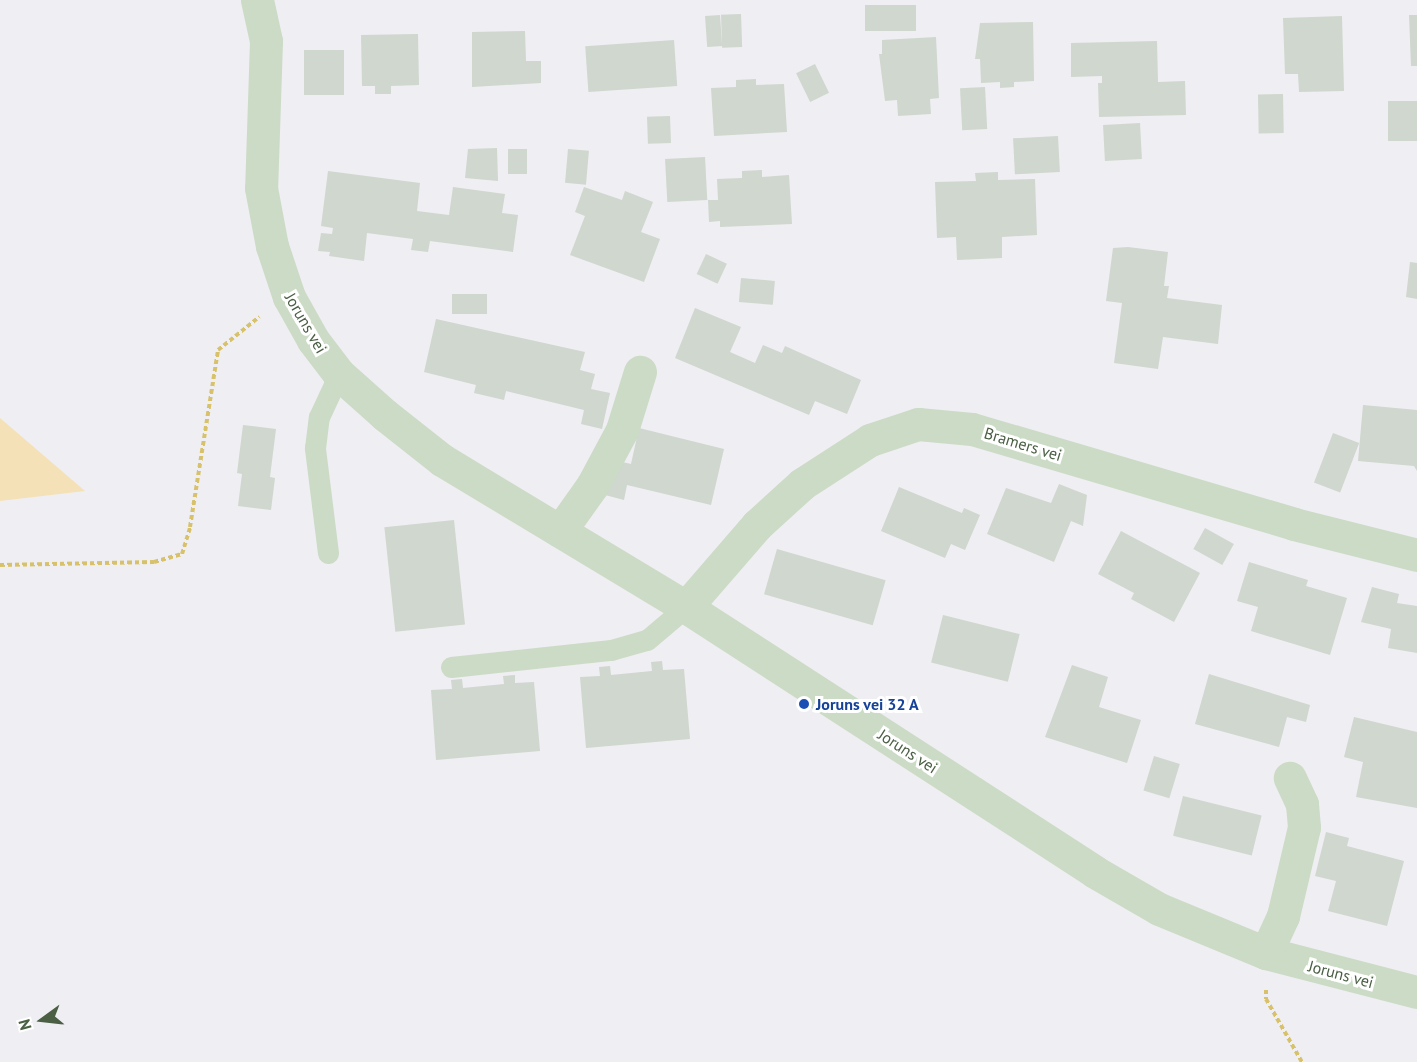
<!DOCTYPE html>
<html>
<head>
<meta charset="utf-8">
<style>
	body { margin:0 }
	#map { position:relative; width:1417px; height:1062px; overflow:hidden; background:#efeef2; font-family:"PT Sans",sans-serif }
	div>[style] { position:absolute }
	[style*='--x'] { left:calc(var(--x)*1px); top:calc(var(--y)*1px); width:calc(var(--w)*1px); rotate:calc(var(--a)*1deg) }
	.green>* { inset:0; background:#f4e1b7 }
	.building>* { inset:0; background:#cfd7ce; transform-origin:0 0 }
	.path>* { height:4px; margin-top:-2px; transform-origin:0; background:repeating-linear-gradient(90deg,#d7c26b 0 4.5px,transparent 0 7.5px) }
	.service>* { height:21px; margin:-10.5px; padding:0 10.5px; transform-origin:10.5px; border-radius:10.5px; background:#cbdbc6 }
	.minor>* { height:33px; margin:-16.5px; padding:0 16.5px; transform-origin:16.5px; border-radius:16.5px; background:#cbdbc6 }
	.dots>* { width:16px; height:16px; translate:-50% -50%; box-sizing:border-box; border:3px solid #fff; border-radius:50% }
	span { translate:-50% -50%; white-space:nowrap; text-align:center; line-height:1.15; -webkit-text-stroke:6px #fff; paint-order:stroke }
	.street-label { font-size:16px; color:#4a5f44 }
	.transit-label { font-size:16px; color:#164399; font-weight:700 }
	.left { translate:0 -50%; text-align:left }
	.north { position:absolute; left:12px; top:990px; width:60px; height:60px; -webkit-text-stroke:4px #fff; paint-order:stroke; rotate:255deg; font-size:16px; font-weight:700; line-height:24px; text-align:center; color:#4a5f44 }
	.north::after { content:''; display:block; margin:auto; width:21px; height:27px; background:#4a5f44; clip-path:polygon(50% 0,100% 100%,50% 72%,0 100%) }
</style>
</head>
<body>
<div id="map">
	<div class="green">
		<div style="clip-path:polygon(0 418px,85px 491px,0 501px)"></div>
	</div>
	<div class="building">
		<div style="left:916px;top:5px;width:26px;height:51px;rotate:90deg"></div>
		<div style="left:741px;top:14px;width:33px;height:20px;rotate:88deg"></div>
		<div style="left:720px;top:15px;width:31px;height:15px;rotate:86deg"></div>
		<div style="clip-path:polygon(1409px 15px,1417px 15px,1417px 66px,1411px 66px)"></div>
		<div style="clip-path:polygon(1342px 16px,1344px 91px,1299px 92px,1298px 74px,1285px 74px,1283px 18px)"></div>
		<div style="clip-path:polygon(1033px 22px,1034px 81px,1014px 82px,1014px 87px,1000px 88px,1000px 82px,981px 83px,980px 59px,975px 59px,980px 23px)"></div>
		<div style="clip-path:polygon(525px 31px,526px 61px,541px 61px,541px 83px,472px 87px,472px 32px)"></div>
		<div style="clip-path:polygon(418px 34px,419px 85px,391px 86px,391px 94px,375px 94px,375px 86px,362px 86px,361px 35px)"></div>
		<div style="clip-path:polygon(936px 37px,939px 98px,930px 99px,931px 114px,898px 116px,897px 100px,885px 101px,879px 54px,882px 54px,882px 40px)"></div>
		<div style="left:674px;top:40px;width:46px;height:89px;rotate:86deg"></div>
		<div style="clip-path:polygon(1157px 41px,1158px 82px,1185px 81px,1186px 115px,1099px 117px,1098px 83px,1102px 83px,1102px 76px,1071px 77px,1071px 43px)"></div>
		<div style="left:304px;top:50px;width:40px;height:45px"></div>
		<div style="left:815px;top:64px;width:32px;height:21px;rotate:64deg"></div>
		<div style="clip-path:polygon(756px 79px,756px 85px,784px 84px,787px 132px,714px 136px,711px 88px,736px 87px,736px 80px)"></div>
		<div style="left:985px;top:87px;width:42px;height:25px;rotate:87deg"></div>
		<div style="left:1283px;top:94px;width:39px;height:25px;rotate:89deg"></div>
		<div style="left:1417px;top:101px;width:40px;height:29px;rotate:90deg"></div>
		<div style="left:670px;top:116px;width:27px;height:23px;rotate:88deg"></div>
		<div style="left:1140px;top:123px;width:36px;height:37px;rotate:87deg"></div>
		<div style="left:1058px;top:136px;width:36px;height:45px;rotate:87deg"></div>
		<div style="clip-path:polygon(497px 148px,498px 181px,465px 178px,468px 149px)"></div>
		<div style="left:508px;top:149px;width:19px;height:25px"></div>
		<div style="left:568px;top:149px;width:21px;height:34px;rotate:5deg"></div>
		<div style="left:705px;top:157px;width:43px;height:40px;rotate:87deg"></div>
		<div style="clip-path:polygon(762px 170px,762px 177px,789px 175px,792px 224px,720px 227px,720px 221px,709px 222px,708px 200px,718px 200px,717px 179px,742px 178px,742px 171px)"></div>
		<div style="clip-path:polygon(328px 171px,420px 183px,417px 211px,449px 215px,453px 187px,505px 194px,502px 213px,518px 215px,513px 252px,430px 241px,428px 252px,411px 250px,413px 239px,367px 233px,364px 261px,329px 256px,330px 252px,318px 251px,321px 233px,332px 234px,333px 228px,321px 226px)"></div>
		<div style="clip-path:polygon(998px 172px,998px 180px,1035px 179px,1037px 235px,1002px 237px,1002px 258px,957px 260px,956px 237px,937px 238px,935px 182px,976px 181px,975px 173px)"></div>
		<div style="clip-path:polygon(584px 187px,622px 200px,625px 191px,653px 202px,641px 232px,660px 239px,644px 282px,570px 255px,585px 216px,575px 212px)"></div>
		<div style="clip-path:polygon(1128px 247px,1168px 252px,1164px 286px,1169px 286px,1167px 298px,1222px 305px,1218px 344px,1163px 337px,1158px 369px,1114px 363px,1122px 303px,1106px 301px,1113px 248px)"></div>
		<div style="left:706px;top:254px;width:23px;height:22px;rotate:25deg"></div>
		<div style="clip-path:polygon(1410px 262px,1417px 263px,1417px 299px,1406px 297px)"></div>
		<div style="left:741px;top:278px;width:34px;height:24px;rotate:5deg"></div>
		<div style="left:452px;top:294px;width:35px;height:20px"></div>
		<div style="clip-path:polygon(695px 308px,741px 327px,730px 352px,755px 363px,763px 345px,782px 353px,785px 346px,861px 380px,847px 414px,815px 401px,809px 415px,675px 358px)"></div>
		<div style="clip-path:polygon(436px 319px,585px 352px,580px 370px,595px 374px,591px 389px,610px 393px,602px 429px,581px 424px,584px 410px,506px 391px,504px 400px,474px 393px,476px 385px,424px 372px)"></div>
		<div style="clip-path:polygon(1363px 405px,1417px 410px,1417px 471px,1414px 466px,1358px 461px)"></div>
		<div style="clip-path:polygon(243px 425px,276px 429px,270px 477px,275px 478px,271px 510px,238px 506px,242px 474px,237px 473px)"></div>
		<div style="clip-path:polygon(639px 428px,724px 449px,711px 505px,627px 485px,624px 500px,605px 495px,614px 460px,631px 464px)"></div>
		<div style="left:1333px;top:433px;width:28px;height:53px;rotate:21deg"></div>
		<div style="clip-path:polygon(1059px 484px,1087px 495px,1083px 526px,1071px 521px,1054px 562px,987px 534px,1006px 488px,1051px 503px)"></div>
		<div style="clip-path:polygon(899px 487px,962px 513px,964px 508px,980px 515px,965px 550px,951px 544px,945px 558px,881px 531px)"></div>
		<div style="left:454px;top:520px;width:105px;height:70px;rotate:84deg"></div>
		<div style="left:1205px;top:528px;width:33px;height:24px;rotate:29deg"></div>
		<div style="clip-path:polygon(1121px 531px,1200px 573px,1174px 622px,1131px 599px,1134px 593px,1098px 574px)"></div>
		<div style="left:777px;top:549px;width:113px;height:47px;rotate:16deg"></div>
		<div style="clip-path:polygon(1249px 562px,1308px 580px,1306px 586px,1347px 598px,1330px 655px,1251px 631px,1258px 607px,1237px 601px)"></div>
		<div style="clip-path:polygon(1372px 587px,1399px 594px,1397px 603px,1417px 606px,1417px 653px,1388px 648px,1391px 629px,1361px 622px)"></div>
		<div style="left:943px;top:615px;width:79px;height:49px;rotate:14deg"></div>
		<div style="clip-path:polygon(662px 661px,663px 670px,684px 669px,690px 739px,586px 748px,580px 677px,600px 676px,599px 667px,610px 666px,611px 675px,652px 671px,651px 662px)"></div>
		<div style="clip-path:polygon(1072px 665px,1108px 677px,1099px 707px,1141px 720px,1127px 763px,1045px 737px)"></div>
		<div style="clip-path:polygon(1209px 674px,1310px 705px,1306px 722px,1287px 717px,1279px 747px,1195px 724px)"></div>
		<div style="clip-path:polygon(515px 675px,515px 683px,534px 682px,540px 751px,436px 760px,431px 690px,452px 689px,451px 680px,462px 679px,463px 688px,504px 684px,503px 676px)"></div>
		<div style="clip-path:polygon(1354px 717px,1417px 732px,1417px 808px,1356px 797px,1363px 762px,1344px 757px)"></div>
		<div style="left:1154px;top:756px;width:27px;height:36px;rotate:17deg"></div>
		<div style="left:1183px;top:796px;width:81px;height:41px;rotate:14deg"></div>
		<div style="clip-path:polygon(1326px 832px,1349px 838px,1347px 846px,1404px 861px,1387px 926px,1328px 911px,1336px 881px,1315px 876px)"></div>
	</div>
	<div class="path">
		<div style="--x:0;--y:565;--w:154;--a:-1.1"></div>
		<div style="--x:154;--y:562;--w:29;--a:-16"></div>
		<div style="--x:182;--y:554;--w:28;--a:-73"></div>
		<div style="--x:190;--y:527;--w:179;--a:-81"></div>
		<div style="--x:218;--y:350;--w:53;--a:-38.8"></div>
		<div style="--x:1266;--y:990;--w:9;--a:90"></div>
		<div style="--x:1266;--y:999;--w:73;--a:60.3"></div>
	</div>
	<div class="service">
		<div style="--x:328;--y:553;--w:106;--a:-97.1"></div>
		<div style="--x:315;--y:448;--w:31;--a:-83"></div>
		<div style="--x:319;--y:417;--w:47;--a:-65.1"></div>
		<div style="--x:451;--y:667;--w:161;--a:-6.1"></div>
		<div style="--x:611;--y:650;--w:37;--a:-16"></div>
		<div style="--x:647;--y:640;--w:51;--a:-40.2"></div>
	</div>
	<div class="minor">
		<div style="--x:257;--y:0;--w:42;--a:77.6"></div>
		<div style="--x:266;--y:41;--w:147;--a:91.9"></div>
		<div style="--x:261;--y:188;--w:59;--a:79.3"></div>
		<div style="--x:272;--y:246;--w:54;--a:71.6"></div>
		<div style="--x:289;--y:297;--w:49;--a:60.8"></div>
		<div style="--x:313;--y:340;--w:43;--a:52.6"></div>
		<div style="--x:339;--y:374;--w:62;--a:41.7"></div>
		<div style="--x:385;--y:415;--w:73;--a:38.3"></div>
		<div style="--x:442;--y:460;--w:285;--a:31.1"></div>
		<div style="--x:686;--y:607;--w:487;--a:32.9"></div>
		<div style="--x:1095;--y:872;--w:74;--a:30"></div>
		<div style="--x:1159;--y:909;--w:116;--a:22.4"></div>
		<div style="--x:1266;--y:953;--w:156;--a:14.5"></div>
		<div style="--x:560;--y:531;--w:55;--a:-54.6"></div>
		<div style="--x:592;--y:486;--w:64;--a:-61.8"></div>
		<div style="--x:622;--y:430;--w:61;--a:-72.8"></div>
		<div style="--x:686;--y:607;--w:108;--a:-49.1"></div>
		<div style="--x:757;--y:525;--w:61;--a:-42.3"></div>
		<div style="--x:802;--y:484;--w:81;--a:-32.9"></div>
		<div style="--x:870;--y:440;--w:51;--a:-18.4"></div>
		<div style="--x:918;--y:424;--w:54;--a:5.3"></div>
		<div style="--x:972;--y:429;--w:336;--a:16.4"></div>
		<div style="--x:1294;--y:524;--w:127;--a:14.1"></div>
		<div style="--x:1266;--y:953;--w:41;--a:-65.3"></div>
		<div style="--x:1283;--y:916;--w:91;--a:-76.7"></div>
		<div style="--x:1304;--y:827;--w:23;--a:-95"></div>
		<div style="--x:1302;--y:804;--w:29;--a:-115"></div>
	</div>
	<div class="dots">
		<div style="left:804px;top:704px;background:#1a4fb4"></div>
	</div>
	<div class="street-label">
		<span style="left:306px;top:323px;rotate:60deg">Joruns vei</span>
		<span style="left:1023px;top:444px;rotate:17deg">Bramers vei</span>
		<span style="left:908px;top:751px;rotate:33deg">Joruns vei</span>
		<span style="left:1341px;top:974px;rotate:15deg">Joruns vei</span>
	</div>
	<div class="transit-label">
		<span class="left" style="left:816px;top:704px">Joruns vei 32 A</span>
	</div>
	<div class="north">N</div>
</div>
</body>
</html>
